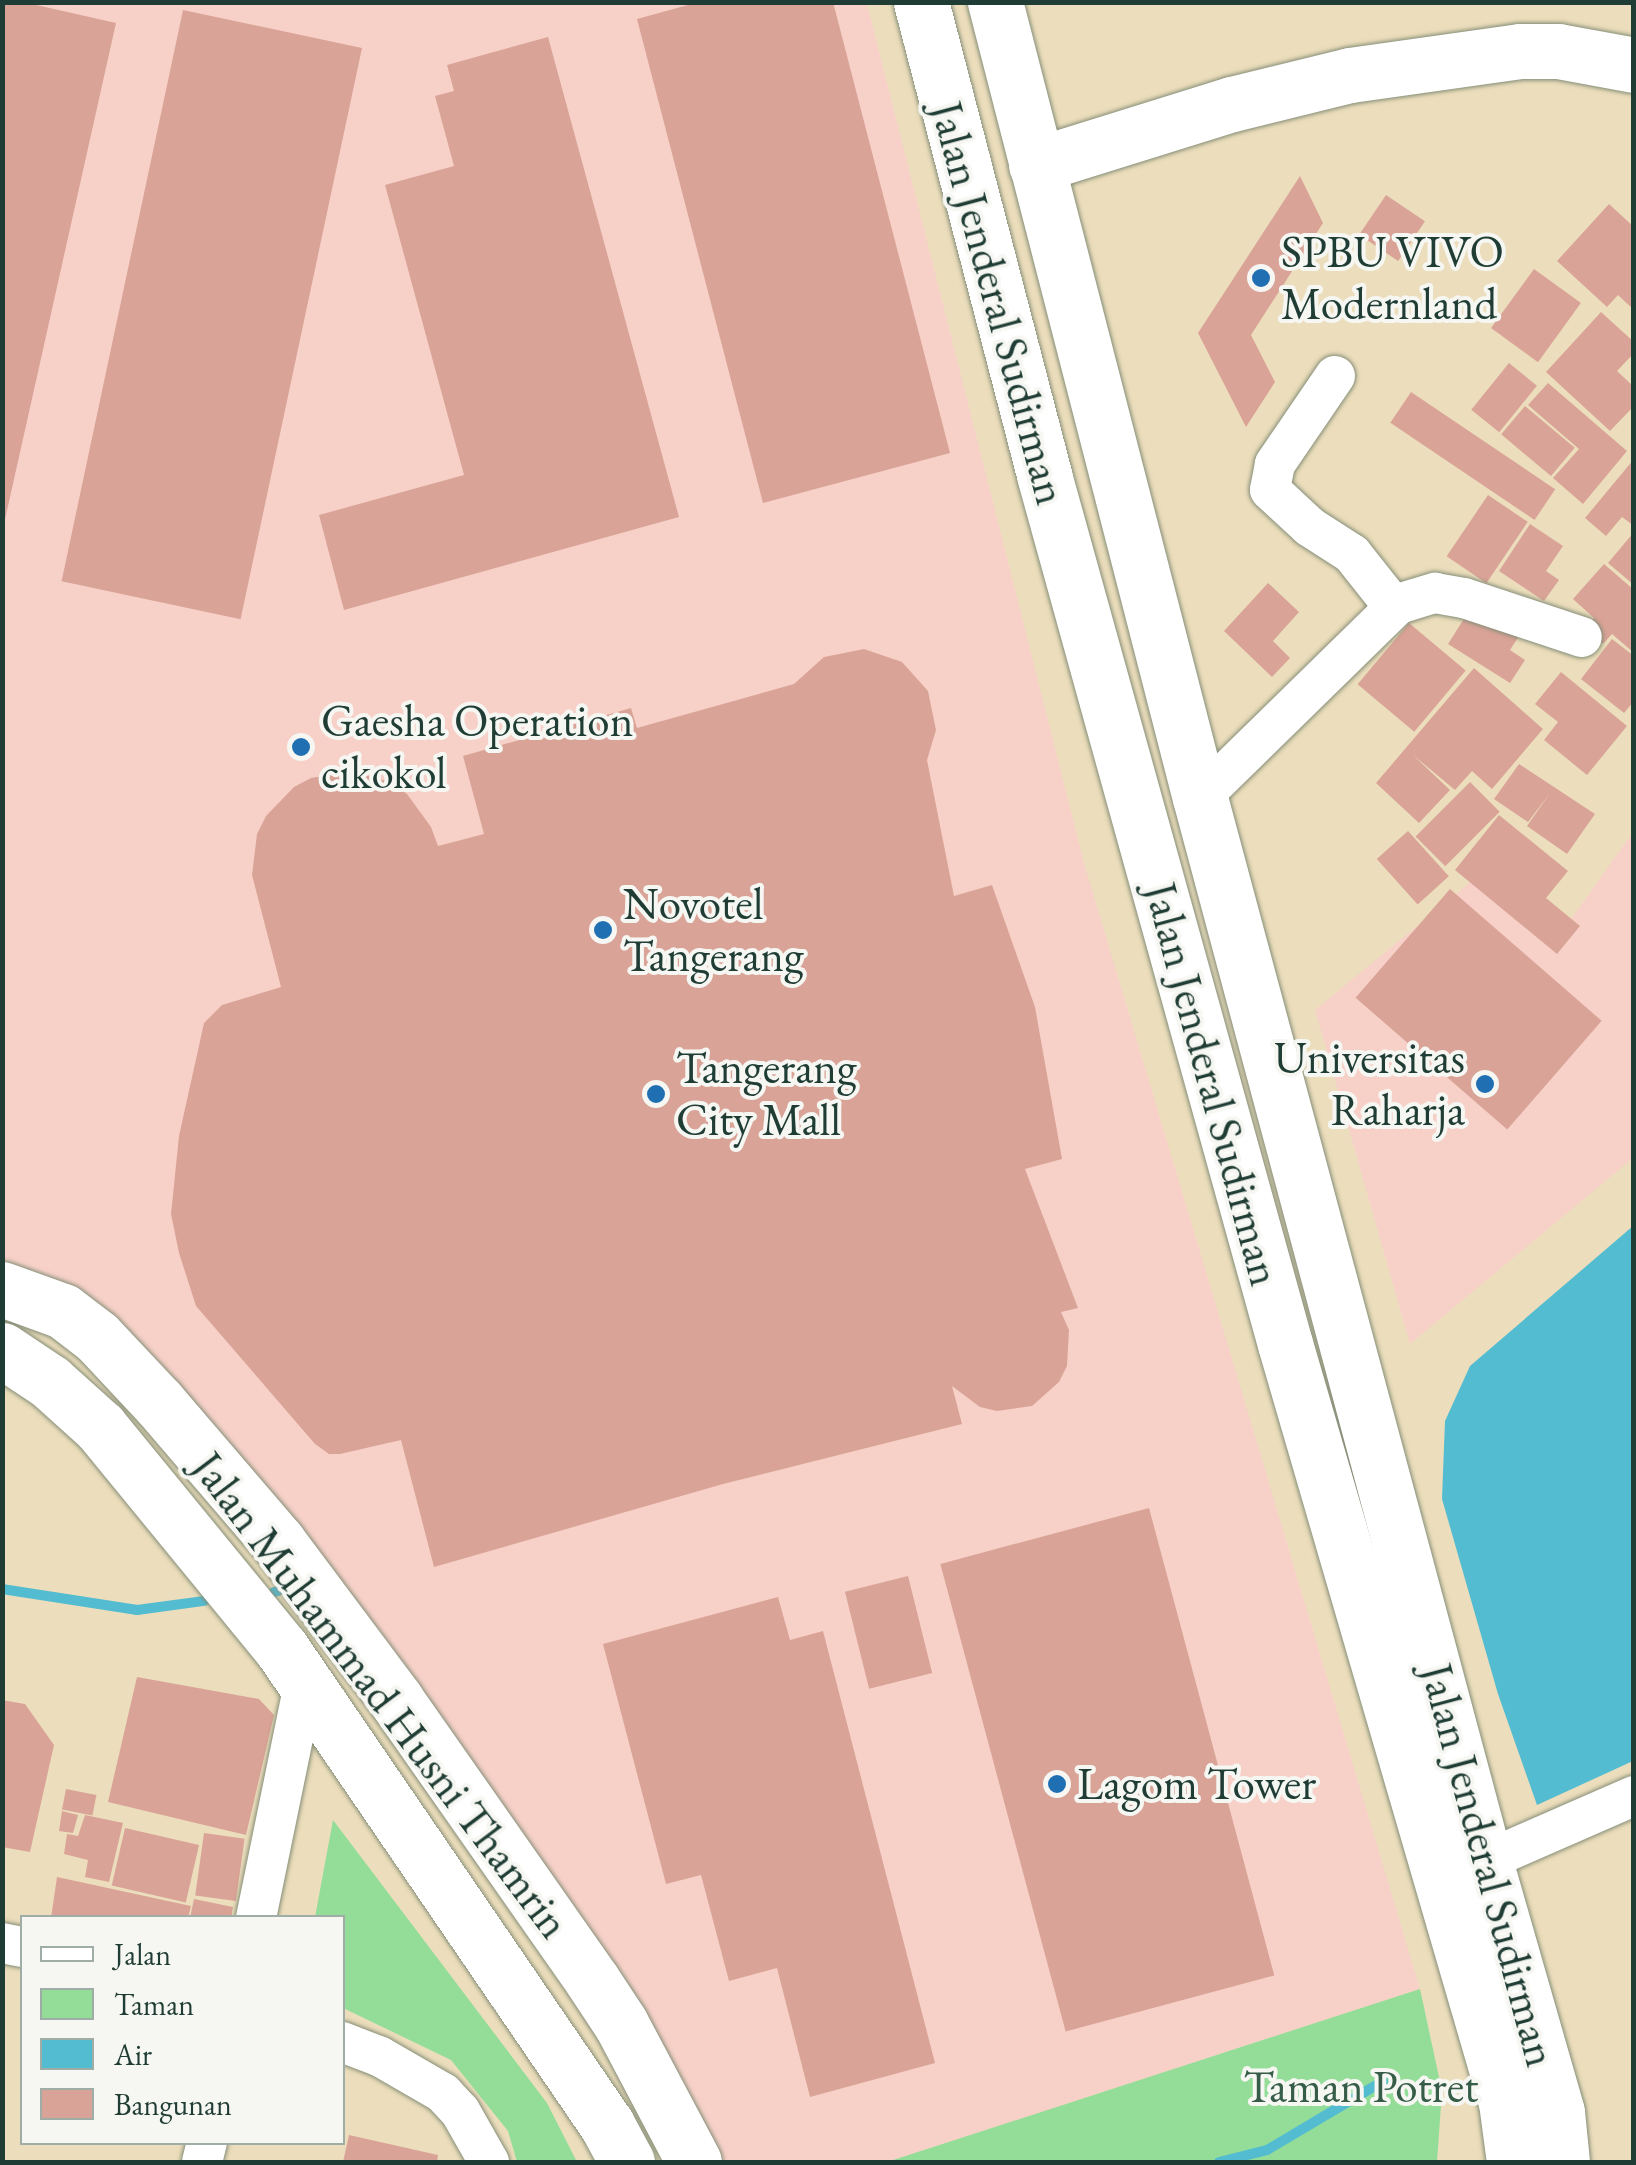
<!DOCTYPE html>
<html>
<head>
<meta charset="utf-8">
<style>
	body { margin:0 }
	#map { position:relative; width:1636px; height:2165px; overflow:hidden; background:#ecdebc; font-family:"EB Garamond",serif }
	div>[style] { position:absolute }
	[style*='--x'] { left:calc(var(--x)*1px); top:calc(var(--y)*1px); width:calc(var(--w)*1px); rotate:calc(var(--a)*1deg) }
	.built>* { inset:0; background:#f7d1c8 }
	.green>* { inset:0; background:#94dd99 }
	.water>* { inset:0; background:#53bcd1 }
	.stream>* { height:10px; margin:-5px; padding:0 5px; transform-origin:5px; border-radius:5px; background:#53bcd1 }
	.building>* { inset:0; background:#daa397; transform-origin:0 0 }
	.roads { filter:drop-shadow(0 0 2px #868e78) drop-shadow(0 0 2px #868e78) }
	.street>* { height:40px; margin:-20px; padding:0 20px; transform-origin:20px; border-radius:20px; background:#fff }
	.secondary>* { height:55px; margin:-27.5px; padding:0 27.5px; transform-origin:27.5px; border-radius:27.5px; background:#fff }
	.primary>* { height:55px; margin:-27.5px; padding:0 27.5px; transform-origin:27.5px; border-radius:27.5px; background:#fff }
	.dots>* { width:28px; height:28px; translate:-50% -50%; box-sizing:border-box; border:5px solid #f6f6f2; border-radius:50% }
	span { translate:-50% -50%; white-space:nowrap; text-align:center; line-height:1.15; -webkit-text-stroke:8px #f6f6f2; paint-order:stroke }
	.poi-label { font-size:45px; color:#1f3d34 }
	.left { translate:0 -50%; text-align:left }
	.right { translate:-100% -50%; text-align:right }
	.street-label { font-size:45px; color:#1f3d34 }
	.park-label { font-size:45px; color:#365d48 }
	.frame { position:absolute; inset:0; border:5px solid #1f3d34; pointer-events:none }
	.legend { position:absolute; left:20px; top:1915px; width:325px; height:230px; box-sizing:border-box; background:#f6f6f2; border:2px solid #a0aca6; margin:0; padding:12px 18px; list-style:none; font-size:30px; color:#1f3d34 }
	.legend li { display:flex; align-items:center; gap:20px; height:50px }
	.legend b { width:50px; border:2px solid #a0aca6 }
</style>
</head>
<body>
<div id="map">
	<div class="built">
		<div style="clip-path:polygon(2px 3px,867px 3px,1084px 863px,1420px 1989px,887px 2162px,721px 2162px,670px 2061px,239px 1453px,121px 1335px,3px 1272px)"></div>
		<div style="clip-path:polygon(1633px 832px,1633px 1158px,1410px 1344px,1315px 1010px,1479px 875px,1561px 933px)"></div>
	</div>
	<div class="green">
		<div style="clip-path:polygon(333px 1820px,547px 2103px,577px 2162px,517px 2162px,508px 2131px,451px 2060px,343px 2008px,342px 1918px,315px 1917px)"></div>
		<div style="clip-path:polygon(1420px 1989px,1442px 2091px,1437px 2162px,887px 2162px)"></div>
	</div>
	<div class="water">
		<div style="clip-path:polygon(1633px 1226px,1633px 1761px,1537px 1805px,1498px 1694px,1442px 1499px,1445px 1421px,1470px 1366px)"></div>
	</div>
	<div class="stream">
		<div style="--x:2;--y:1589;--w:137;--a:8.8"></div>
		<div style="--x:137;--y:1610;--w:68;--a:-7.7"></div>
		<div style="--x:274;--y:1592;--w:4;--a:-14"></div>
		<div style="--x:1219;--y:2162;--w:49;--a:-14"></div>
		<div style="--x:1267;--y:2150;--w:135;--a:-30.7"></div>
	</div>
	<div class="building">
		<div style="clip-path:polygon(2px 2px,23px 2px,116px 23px,4px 524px)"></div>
		<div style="clip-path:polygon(699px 2px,833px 2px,950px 453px,763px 503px,637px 19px)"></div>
		<div style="left:183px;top:10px;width:183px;height:584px;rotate:12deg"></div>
		<div style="clip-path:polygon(548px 37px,679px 517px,344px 610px,319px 515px,464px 475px,385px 185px,454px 166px,435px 96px,454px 91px,447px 65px)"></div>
		<div style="clip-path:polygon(1300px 176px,1323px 223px,1251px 335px,1275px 382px,1246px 427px,1198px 333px)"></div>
		<div style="left:1386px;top:195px;width:47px;height:48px;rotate:34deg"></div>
		<div style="clip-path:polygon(1609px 204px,1634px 227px,1634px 310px,1618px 295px,1607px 307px,1557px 261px)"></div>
		<div style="left:1534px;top:269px;width:58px;height:73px;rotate:36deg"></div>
		<div style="clip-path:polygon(1601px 312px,1634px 342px,1634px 353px,1617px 371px,1634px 387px,1634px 406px,1610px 431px,1546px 372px)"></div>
		<div style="left:1509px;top:363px;width:36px;height:60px;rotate:39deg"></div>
		<div style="clip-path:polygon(1548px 383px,1627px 451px,1583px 504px,1553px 478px,1579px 449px,1528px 405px)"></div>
		<div style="left:1411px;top:392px;width:174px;height:37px;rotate:34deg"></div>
		<div style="left:1525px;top:406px;width:65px;height:37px;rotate:40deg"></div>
		<div style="clip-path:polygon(1634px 459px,1634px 526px,1622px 517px,1606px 536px,1585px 518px)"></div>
		<div style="left:1488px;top:495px;width:48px;height:74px;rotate:34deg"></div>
		<div style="clip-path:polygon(1530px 524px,1563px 546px,1546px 571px,1559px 580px,1544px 601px,1499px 571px)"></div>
		<div style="clip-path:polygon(1634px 532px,1634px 585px,1608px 563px)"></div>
		<div style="clip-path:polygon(1604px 564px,1634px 590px,1634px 653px,1612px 634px,1603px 644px,1585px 629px,1594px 618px,1573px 599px)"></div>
		<div style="clip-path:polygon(1268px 583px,1299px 612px,1273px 641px,1290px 658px,1272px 677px,1224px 631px)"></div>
		<div style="clip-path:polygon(1474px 603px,1521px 633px,1510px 650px,1525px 660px,1510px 683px,1448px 644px)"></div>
		<div style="left:1409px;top:623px;width:74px;height:80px;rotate:40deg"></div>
		<div style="clip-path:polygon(1612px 639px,1634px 656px,1634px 701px,1624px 713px,1581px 679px)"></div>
		<div style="clip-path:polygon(864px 649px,902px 662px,928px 691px,936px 730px,927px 760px,954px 896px,992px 885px,1035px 1007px,1062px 1159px,1025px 1169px,1078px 1308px,1061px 1312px,1069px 1330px,1067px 1366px,1059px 1382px,1032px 1406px,997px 1411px,980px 1407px,952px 1386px,962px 1424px,723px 1484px,434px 1567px,401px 1440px,340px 1454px,329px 1454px,315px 1444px,196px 1306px,179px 1253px,171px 1214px,179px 1136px,204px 1023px,222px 1005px,281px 987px,252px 875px,257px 834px,266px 816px,294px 787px,311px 778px,352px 771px,390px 782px,407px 794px,431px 827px,438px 846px,484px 834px,463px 756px,631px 708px,637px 728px,794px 684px,824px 657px)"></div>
		<div style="clip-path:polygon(1474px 668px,1543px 729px,1492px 789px,1472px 771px,1455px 790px,1413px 755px,1450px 790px,1419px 823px,1376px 783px)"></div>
		<div style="clip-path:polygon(1561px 672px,1627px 726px,1587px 775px,1544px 740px,1558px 722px,1535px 704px)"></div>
		<div style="clip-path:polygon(1519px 764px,1595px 814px,1567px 854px,1527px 826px,1550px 793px,1528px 822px,1494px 799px)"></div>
		<div style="left:1470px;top:782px;width:42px;height:77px;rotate:45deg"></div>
		<div style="clip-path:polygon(1499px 815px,1568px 871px,1546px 898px,1580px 926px,1557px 954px,1455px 870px)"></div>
		<div style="left:1408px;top:831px;width:61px;height:42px;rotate:48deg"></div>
		<div style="left:1450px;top:889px;width:201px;height:144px;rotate:41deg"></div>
		<div style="left:1149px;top:1508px;width:484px;height:216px;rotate:75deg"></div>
		<div style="left:908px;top:1576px;width:100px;height:65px;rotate:76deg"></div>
		<div style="clip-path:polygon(778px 1597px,790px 1640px,823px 1631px,935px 2063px,810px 2097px,777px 1968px,729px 1981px,701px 1875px,666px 1884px,603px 1644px)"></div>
		<div style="clip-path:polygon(137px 1677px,259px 1699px,274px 1715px,246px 1835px,108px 1802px)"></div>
		<div style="clip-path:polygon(2px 1700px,25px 1704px,54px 1745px,30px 1852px,2px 1847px)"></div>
		<div style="left:66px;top:1789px;width:31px;height:21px;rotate:11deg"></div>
		<div style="clip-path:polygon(62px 1811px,78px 1815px,73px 1833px,59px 1831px)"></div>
		<div style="clip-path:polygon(85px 1815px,123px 1823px,109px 1882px,85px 1877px,88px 1860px,64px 1854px,67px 1834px,78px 1836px)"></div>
		<div style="left:125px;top:1828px;width:76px;height:59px;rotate:13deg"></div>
		<div style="left:204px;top:1833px;width:41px;height:63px;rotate:8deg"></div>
		<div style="clip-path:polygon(57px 1877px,191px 1906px,188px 1918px,51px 1918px)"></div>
		<div style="clip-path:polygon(194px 1899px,233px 1907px,231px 1918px,190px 1918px)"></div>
		<div style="clip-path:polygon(349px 2135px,438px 2155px,437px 2162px,343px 2162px)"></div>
	</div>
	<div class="roads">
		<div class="street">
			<div style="--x:1335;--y:376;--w:107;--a:124.3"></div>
			<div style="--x:1275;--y:464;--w:26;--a:101"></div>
			<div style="--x:1270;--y:490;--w:54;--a:42.8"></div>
			<div style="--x:1310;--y:527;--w:50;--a:32.7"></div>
			<div style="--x:1352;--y:554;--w:68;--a:51.6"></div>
			<div style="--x:1200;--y:798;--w:277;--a:-44.4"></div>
			<div style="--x:1398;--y:604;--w:39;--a:-17"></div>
			<div style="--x:1435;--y:593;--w:29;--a:10"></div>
			<div style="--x:1464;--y:598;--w:124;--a:18.3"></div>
			<div style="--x:1485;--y:1861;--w:163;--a:-23.6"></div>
			<div style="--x:256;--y:1918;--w:243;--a:-78.4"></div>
			<div style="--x:2;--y:1943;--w:20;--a:11"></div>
			<div style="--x:342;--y:2042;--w:40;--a:21"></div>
			<div style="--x:379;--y:2056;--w:74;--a:30"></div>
			<div style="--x:443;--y:2093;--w:25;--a:47"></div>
			<div style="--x:460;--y:2111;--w:59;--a:60.4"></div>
			<div style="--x:202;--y:2162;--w:21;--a:-76"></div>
		</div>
		<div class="secondary">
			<div style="--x:1036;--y:165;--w:205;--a:-17.3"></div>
			<div style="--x:1232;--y:104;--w:122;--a:-13.8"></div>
			<div style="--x:1350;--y:75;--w:172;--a:-8"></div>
			<div style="--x:1520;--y:51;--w:38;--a:0"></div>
			<div style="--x:1558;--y:51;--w:77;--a:10.4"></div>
		</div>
		<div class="primary">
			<div style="--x:921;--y:2;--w:489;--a:75.4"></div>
			<div style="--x:1044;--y:475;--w:902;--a:74.5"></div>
			<div style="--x:1285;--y:1344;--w:790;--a:73.75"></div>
			<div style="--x:1506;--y:2102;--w:61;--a:82.4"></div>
			<div style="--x:995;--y:2;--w:822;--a:75.56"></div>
			<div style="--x:1200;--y:798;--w:1101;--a:74.99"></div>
			<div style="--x:1485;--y:1861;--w:261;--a:74"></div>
			<div style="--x:1557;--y:2112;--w:50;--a:84.3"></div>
			<div style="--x:2;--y:1289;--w:65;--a:19.8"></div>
			<div style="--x:63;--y:1311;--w:43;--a:37.4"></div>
			<div style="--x:97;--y:1337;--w:91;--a:46.8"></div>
			<div style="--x:159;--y:1403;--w:183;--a:49.4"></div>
			<div style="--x:278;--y:1542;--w:197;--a:53.2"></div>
			<div style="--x:396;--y:1700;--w:342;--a:55"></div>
			<div style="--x:592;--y:1980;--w:53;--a:56.6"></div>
			<div style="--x:621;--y:2024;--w:156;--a:62.1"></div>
			<div style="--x:2;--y:1350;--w:58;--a:33.7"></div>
			<div style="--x:50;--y:1382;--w:67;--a:42"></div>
			<div style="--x:100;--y:1427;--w:286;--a:50.7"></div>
			<div style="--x:281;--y:1648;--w:578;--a:55.65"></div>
			<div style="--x:607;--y:2125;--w:42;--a:61.6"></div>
		</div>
	</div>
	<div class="dots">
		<div style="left:1261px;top:278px;background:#1f6fb2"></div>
		<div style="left:301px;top:747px;background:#1f6fb2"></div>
		<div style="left:603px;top:930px;background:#1f6fb2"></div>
		<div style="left:1485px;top:1084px;background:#1f6fb2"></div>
		<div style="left:656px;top:1094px;background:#1f6fb2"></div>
		<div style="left:1057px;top:1784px;background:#1f6fb2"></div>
	</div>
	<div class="poi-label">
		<span class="left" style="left:1281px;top:278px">SPBU VIVO<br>Modernland</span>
		<span class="left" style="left:321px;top:747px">Gaesha Operation<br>cikokol</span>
		<span class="left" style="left:623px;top:930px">Novotel<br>Tangerang</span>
		<span class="right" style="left:1465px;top:1084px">Universitas<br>Raharja</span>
		<span class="left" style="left:676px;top:1094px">Tangerang<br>City Mall</span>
		<span class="left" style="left:1077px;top:1784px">Lagom Tower</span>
	</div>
	<div class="street-label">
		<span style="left:999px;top:303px;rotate:75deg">Jalan Jenderal Sudirman</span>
		<span style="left:1213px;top:1084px;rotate:75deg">Jalan Jenderal Sudirman</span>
		<span style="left:381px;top:1695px;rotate:53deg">Jalan Muhammad Husni Thamrin</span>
		<span style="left:1489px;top:1865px;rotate:75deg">Jalan Jenderal Sudirman</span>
	</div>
	<div class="park-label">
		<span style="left:1361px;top:2087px">Taman Potret</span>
	</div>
	<div class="frame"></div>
	<ul class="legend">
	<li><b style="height:12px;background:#fff"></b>Jalan</li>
	<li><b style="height:28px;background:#94dd99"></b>Taman</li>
	<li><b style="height:28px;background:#53bcd1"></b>Air</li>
	<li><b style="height:28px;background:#daa397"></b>Bangunan</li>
	</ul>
</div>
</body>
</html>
